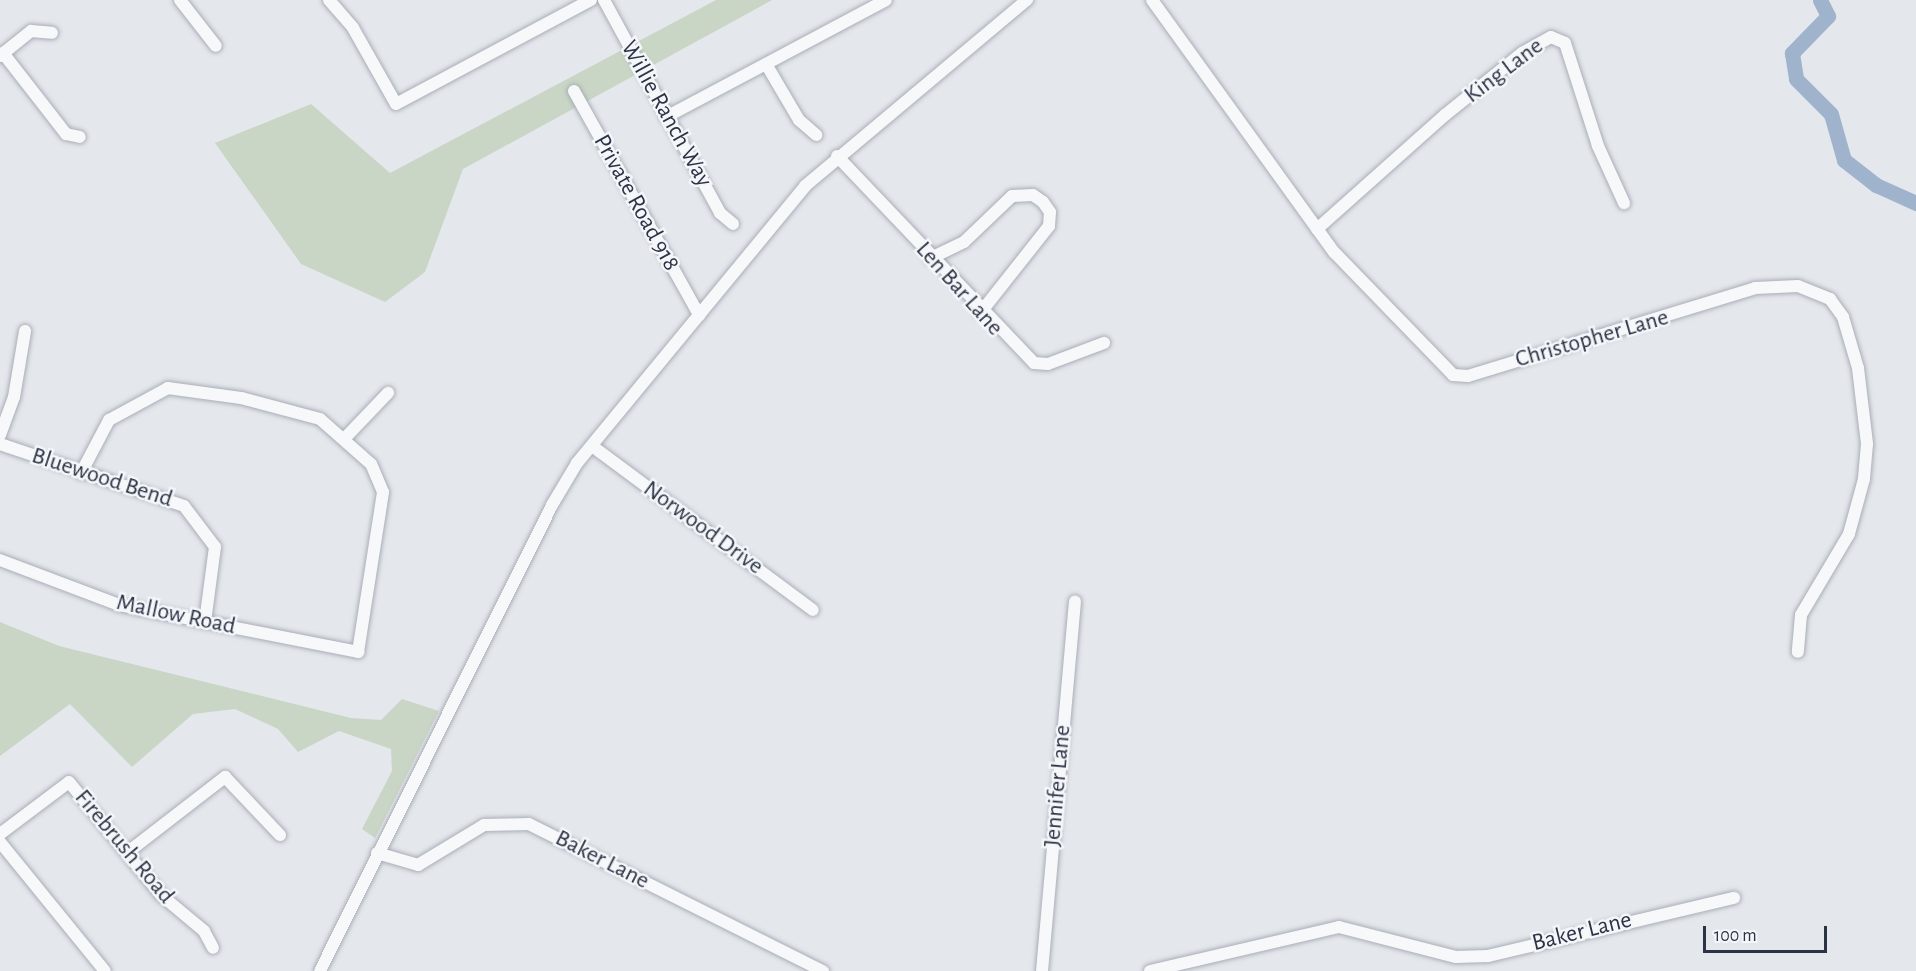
<!DOCTYPE html>
<html>
<head>
<meta charset="utf-8">
<style>
	body { margin:0 }
	#map { position:relative; width:1916px; height:971px; overflow:hidden; background:#e4e7ec; font-family:"Alegreya Sans",sans-serif }
	div>[style] { position:absolute }
	[style*='--x'] { left:calc(var(--x)*1px); top:calc(var(--y)*1px); width:calc(var(--w)*1px); rotate:calc(var(--a)*1deg) }
	.green>* { inset:0; background:#c9d6c5 }
	.river>* { height:15px; margin:-7.5px; padding:0 7.5px; transform-origin:7.5px; border-radius:7.5px; background:#9fb4cc }
	.roads { filter:drop-shadow(0 0 2px #a9aeb7) drop-shadow(0 0 2px #a9aeb7) }
	.minor>* { height:12px; margin:-6px; padding:0 6px; transform-origin:6px; border-radius:6px; background:#f7f8fa }
	span { translate:-50% -50%; white-space:nowrap; text-align:center; line-height:1.15; -webkit-text-stroke:5px #f4f6f9; paint-order:stroke }
	.street-label { font-size:24px; color:#2b3445 }
	.scale { position:absolute; left:1703px; top:926px; width:124px; height:27px; box-sizing:border-box; border:3px solid #2b3445; border-top:0; padding-left:8px; font-size:18px; line-height:21px; white-space:nowrap; color:#2b3445; -webkit-text-stroke:4px #f4f6f9; paint-order:stroke }
</style>
</head>
<body>
<div id="map">
	<div class="green">
		<div style="clip-path:polygon(716px 0,772px 0,463px 169px,425px 272px,385px 302px,301px 264px,215px 143px,311px 104px,390px 173px)"></div>
		<div style="clip-path:polygon(0 622px,59px 646px,351px 718px,381px 720px,402px 699px,439px 711px,375px 838px,362px 829px,392px 771px,391px 749px,339px 731px,298px 752px,278px 729px,235px 709px,193px 714px,132px 767px,70px 704px,0 756px)"></div>
	</div>
	<div class="river">
		<div style="--x:1820;--y:0;--w:18;--a:63"></div>
		<div style="--x:1828;--y:16;--w:52;--a:134.2"></div>
		<div style="--x:1792;--y:53;--w:26;--a:81"></div>
		<div style="--x:1796;--y:79;--w:49;--a:45"></div>
		<div style="--x:1831;--y:114;--w:48;--a:74.2"></div>
		<div style="--x:1844;--y:160;--w:41;--a:38"></div>
		<div style="--x:1876;--y:185;--w:44;--a:24.2"></div>
	</div>
	<div class="roads">
		<div class="minor">
			<div style="--x:180;--y:0;--w:58;--a:52"></div>
			<div style="--x:329;--y:0;--w:37;--a:49"></div>
			<div style="--x:353;--y:28;--w:87;--a:60.5"></div>
			<div style="--x:396;--y:104;--w:221;--a:-28.1"></div>
			<div style="--x:604;--y:0;--w:243;--a:61.4"></div>
			<div style="--x:720;--y:213;--w:17;--a:40"></div>
			<div style="--x:1152;--y:0;--w:311;--a:54.2"></div>
			<div style="--x:1334;--y:252;--w:171;--a:45.9"></div>
			<div style="--x:1453;--y:375;--w:15;--a:4"></div>
			<div style="--x:1468;--y:376;--w:300;--a:-17"></div>
			<div style="--x:1755;--y:288;--w:43;--a:-2.7"></div>
			<div style="--x:1798;--y:286;--w:35;--a:22"></div>
			<div style="--x:1830;--y:299;--w:22;--a:54"></div>
			<div style="--x:1843;--y:317;--w:53;--a:73.6"></div>
			<div style="--x:1858;--y:368;--w:77;--a:83.2"></div>
			<div style="--x:1867;--y:444;--w:35;--a:95"></div>
			<div style="--x:1864;--y:479;--w:57;--a:105.3"></div>
			<div style="--x:1849;--y:534;--w:94;--a:120.7"></div>
			<div style="--x:1801;--y:615;--w:37;--a:95"></div>
			<div style="--x:3;--y:53;--w:103;--a:52.1"></div>
			<div style="--x:66;--y:134;--w:14;--a:12"></div>
			<div style="--x:0;--y:56;--w:40;--a:-39"></div>
			<div style="--x:31;--y:31;--w:21;--a:5"></div>
			<div style="--x:766;--y:64;--w:65;--a:59.5"></div>
			<div style="--x:799;--y:120;--w:23;--a:41"></div>
			<div style="--x:574;--y:91;--w:257;--a:60.8"></div>
			<div style="--x:666;--y:117;--w:249;--a:-28"></div>
			<div style="--x:837;--y:156;--w:286;--a:46.4"></div>
			<div style="--x:1034;--y:363;--w:14;--a:4"></div>
			<div style="--x:1048;--y:364;--w:60;--a:-20.6"></div>
			<div style="--x:1317;--y:229;--w:171;--a:-41.7"></div>
			<div style="--x:1445;--y:115;--w:99;--a:-38.8"></div>
			<div style="--x:1522;--y:53;--w:33;--a:-29"></div>
			<div style="--x:1551;--y:37;--w:15;--a:23"></div>
			<div style="--x:1565;--y:43;--w:108;--a:72.2"></div>
			<div style="--x:1598;--y:146;--w:63;--a:65.5"></div>
			<div style="--x:931;--y:258;--w:37;--a:-26"></div>
			<div style="--x:964;--y:242;--w:66;--a:-43.8"></div>
			<div style="--x:1012;--y:196;--w:21;--a:-3"></div>
			<div style="--x:1033;--y:195;--w:12;--a:35"></div>
			<div style="--x:1043;--y:202;--w:12;--a:55"></div>
			<div style="--x:1050;--y:212;--w:14;--a:94"></div>
			<div style="--x:1049;--y:226;--w:110;--a:128.3"></div>
			<div style="--x:0;--y:435;--w:40;--a:-69.8"></div>
			<div style="--x:14;--y:397;--w:67;--a:-80.5"></div>
			<div style="--x:344;--y:439;--w:64;--a:-46.3"></div>
			<div style="--x:0;--y:444;--w:194;--a:18.6"></div>
			<div style="--x:184;--y:506;--w:51;--a:52.9"></div>
			<div style="--x:215;--y:547;--w:76;--a:97.6"></div>
			<div style="--x:592;--y:446;--w:275;--a:36.6"></div>
			<div style="--x:0;--y:560;--w:127;--a:20.7"></div>
			<div style="--x:119;--y:605;--w:244;--a:11.1"></div>
			<div style="--x:358;--y:652;--w:162;--a:-81.1"></div>
			<div style="--x:383;--y:492;--w:30;--a:-113"></div>
			<div style="--x:371;--y:464;--w:68;--a:-138.6"></div>
			<div style="--x:320;--y:419;--w:82;--a:-165.1"></div>
			<div style="--x:241;--y:398;--w:74;--a:-172.2"></div>
			<div style="--x:168;--y:388;--w:67;--a:151.5"></div>
			<div style="--x:109;--y:420;--w:60;--a:117.8"></div>
			<div style="--x:0;--y:834;--w:86;--a:-37"></div>
			<div style="--x:69;--y:782;--w:146;--a:50.8"></div>
			<div style="--x:161;--y:895;--w:56;--a:39.9"></div>
			<div style="--x:204;--y:931;--w:19;--a:62"></div>
			<div style="--x:0;--y:842;--w:166;--a:50.9"></div>
			<div style="--x:128;--y:852;--w:123;--a:-37.7"></div>
			<div style="--x:225;--y:777;--w:80;--a:46.5"></div>
			<div style="--x:377;--y:853;--w:43;--a:16.3"></div>
			<div style="--x:418;--y:865;--w:77;--a:-31.2"></div>
			<div style="--x:484;--y:825;--w:45;--a:-1.3"></div>
			<div style="--x:529;--y:824;--w:329;--a:26.6"></div>
			<div style="--x:320;--y:971;--w:521;--a:-63.53"></div>
			<div style="--x:552;--y:505;--w:49;--a:-59.2"></div>
			<div style="--x:577;--y:463;--w:359;--a:-50.5"></div>
			<div style="--x:805;--y:186;--w:290;--a:-40"></div>
			<div style="--x:1042;--y:971;--w:371;--a:-84.9"></div>
			<div style="--x:1150;--y:971;--w:194;--a:-13.1"></div>
			<div style="--x:1339;--y:927;--w:121;--a:14.4"></div>
			<div style="--x:1456;--y:957;--w:32;--a:-2"></div>
			<div style="--x:1488;--y:956;--w:253;--a:-13.3"></div>
		</div>
	</div>
	<div class="street-label">
		<span style="left:1504px;top:71px;rotate:-37deg">King Lane</span>
		<span style="left:666px;top:114px;rotate:61deg">Willie Ranch Way</span>
		<span style="left:636px;top:203px;rotate:61deg">Private Road 918</span>
		<span style="left:959px;top:289px;rotate:48deg">Len Bar Lane</span>
		<span style="left:1592px;top:339px;rotate:-16deg">Christopher Lane</span>
		<span style="left:102px;top:478px;rotate:18deg">Bluewood Bend</span>
		<span style="left:703px;top:528px;rotate:36deg">Norwood Drive</span>
		<span style="left:176px;top:615px;rotate:12deg">Mallow Road</span>
		<span style="left:1058px;top:786px;rotate:-85deg">Jennifer Lane</span>
		<span style="left:124px;top:847px;rotate:50deg">Firebrush Road</span>
		<span style="left:602px;top:860px;rotate:27deg">Baker Lane</span>
		<span style="left:1582px;top:932px;rotate:-14deg">Baker Lane</span>
	</div>
	<div class="scale">100 m</div>
</div>
</body>
</html>
